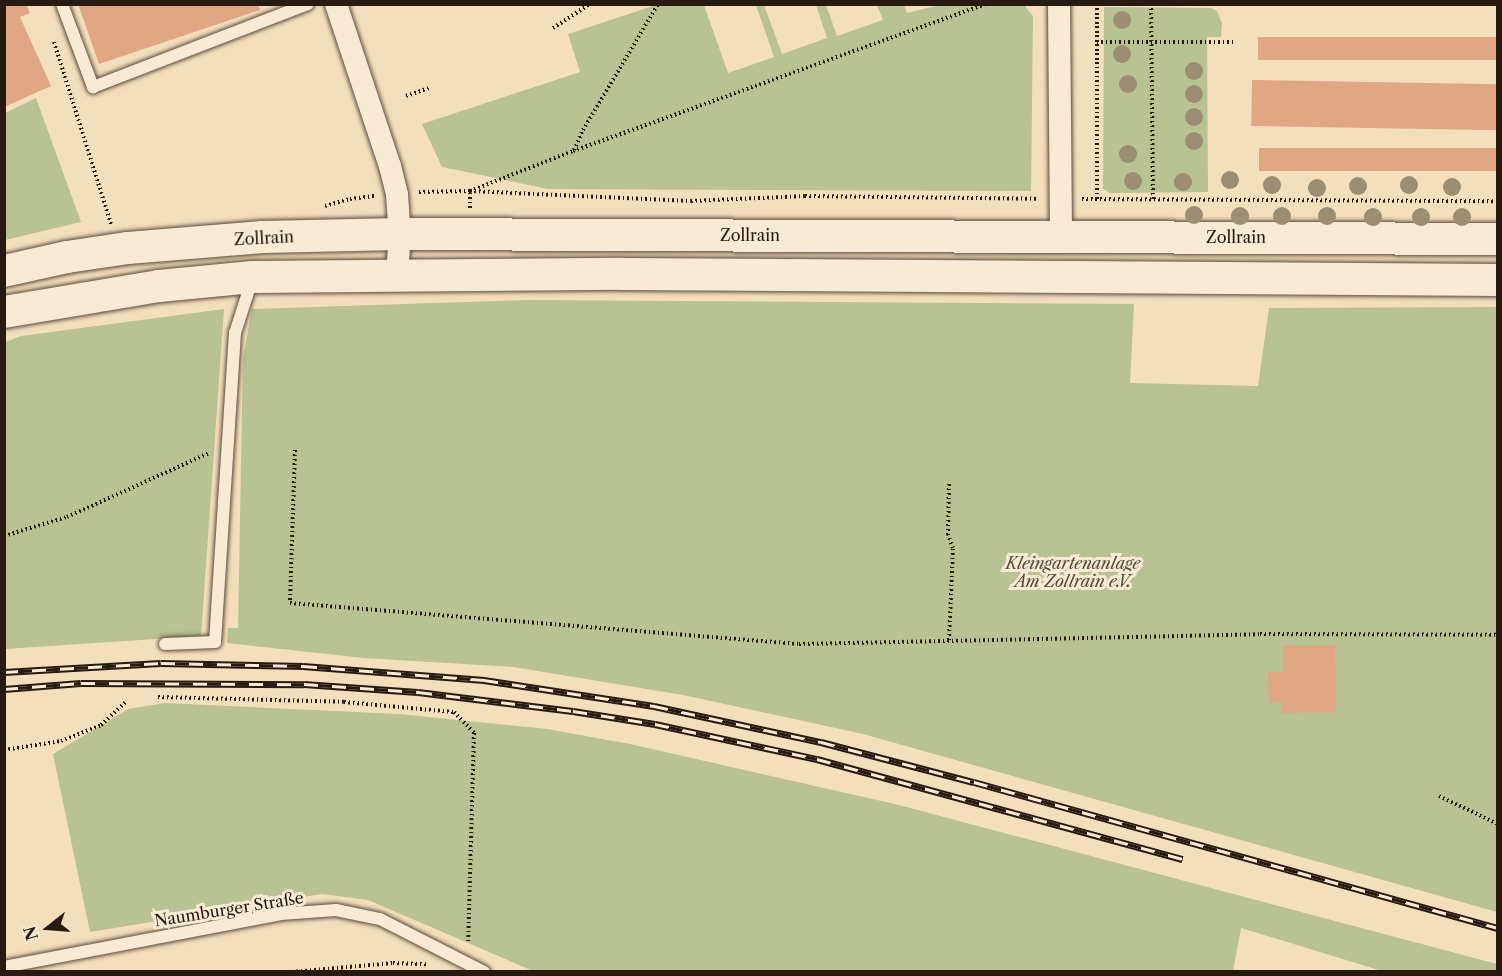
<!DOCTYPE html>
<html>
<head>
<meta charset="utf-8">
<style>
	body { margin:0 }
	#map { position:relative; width:1502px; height:976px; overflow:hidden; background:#f4dfbc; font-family:"Libre Caslon Text",serif }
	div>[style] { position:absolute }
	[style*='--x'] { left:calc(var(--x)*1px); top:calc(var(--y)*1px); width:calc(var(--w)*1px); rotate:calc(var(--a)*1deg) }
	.green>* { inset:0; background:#b8c293 }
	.building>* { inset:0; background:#e1a683; transform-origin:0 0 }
	.path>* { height:4px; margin-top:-2px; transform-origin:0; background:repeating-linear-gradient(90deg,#271a11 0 1.5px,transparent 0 4.5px) }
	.roads { filter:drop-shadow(0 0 2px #5a4b3c) drop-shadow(0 0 2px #5a4b3c) }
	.lane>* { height:12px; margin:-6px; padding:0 6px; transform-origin:6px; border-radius:6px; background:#f8ead3 }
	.street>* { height:22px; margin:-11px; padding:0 11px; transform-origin:11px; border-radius:11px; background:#f8ead3 }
	.secondary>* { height:32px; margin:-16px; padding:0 16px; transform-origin:16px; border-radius:16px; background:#f8ead3 }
	.rail>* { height:7px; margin-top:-3.5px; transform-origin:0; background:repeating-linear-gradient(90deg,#f8ead3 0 14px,#271a11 0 28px); box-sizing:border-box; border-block:2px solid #271a11 }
	.trees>* { width:18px; height:18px; margin:-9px; border-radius:50%; background:#9b8e73 }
	span { translate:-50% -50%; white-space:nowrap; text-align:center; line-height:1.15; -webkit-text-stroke:6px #f8ead3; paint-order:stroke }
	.street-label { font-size:16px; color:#271a11 }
	.park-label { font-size:16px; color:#524c38; font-style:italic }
	.frame { position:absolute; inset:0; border:6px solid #271a11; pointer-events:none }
	.north { position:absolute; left:18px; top:898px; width:60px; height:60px; -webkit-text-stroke:4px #f8ead3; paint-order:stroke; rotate:253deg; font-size:16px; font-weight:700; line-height:24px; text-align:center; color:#271a11 }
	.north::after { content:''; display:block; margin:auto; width:21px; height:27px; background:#271a11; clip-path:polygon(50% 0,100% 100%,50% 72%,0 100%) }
</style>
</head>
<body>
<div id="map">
	<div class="green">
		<div style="clip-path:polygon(656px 5px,704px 5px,728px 73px,774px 57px,756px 5px,764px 5px,782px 54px,827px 38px,816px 5px,826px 5px,837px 36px,883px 20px,877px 5px,904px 5px,907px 13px,940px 5px,1024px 5px,1033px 16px,1031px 191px,548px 189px,442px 167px,422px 124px,580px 72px,568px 34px)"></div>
		<div style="clip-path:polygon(1104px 7px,1211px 8px,1217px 11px,1222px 23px,1221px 37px,1207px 37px,1208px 192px,1110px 193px,1103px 189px)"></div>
		<div style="clip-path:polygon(36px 98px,81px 222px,5px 240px,5px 113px)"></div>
		<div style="clip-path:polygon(528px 300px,1134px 304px,1130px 383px,1258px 386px,1269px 308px,1497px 307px,1497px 912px,863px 734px,683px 695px,513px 667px,363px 658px,227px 643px,228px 628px,238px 628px,243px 358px,252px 309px)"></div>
		<div style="clip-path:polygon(224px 309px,201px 636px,5px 649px,5px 342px,21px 336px)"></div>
		<div style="clip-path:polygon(165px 703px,399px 714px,547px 729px,630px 744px,899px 805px,1497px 964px,1497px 971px,1382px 971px,1241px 928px,1233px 971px,533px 971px,368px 900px,322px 894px,90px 932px,53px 754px,128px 709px)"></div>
	</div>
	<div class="building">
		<div style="clip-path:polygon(4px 4px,26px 4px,30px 13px,20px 17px,51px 86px,4px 107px)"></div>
		<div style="clip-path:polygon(78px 4px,258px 4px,260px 10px,99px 64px)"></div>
		<div style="left:1258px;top:37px;width:240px;height:23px"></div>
		<div style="left:1252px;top:80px;width:246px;height:46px;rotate:1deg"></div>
		<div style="left:1259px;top:148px;width:239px;height:23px"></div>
		<div style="clip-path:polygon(1335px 645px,1336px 712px,1281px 713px,1281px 702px,1269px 703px,1268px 672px,1283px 672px,1283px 646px)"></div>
	</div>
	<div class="path">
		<div style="--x:1151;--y:4;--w:195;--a:89.4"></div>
		<div style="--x:553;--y:28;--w:44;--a:-33"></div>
		<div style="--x:54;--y:42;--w:191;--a:72.6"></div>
		<div style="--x:1097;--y:42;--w:136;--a:0"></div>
		<div style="--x:406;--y:96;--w:24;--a:-19"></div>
		<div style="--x:574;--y:150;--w:22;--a:-66"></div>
		<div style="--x:583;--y:130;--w:147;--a:-59.2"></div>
		<div style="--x:419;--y:192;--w:51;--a:-1.1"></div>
		<div style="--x:470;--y:191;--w:221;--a:2.6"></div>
		<div style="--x:691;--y:201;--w:114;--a:-2.5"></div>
		<div style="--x:805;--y:196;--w:233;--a:0.7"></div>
		<div style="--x:1082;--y:199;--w:416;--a:0.3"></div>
		<div style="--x:1097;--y:199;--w:195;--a:-90"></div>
		<div style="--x:325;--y:206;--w:26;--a:-16"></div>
		<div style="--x:350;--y:199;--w:26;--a:-7"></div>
		<div style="--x:470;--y:208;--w:17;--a:-90"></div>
		<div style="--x:470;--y:191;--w:110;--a:-21.2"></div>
		<div style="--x:573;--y:151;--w:438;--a:-19.6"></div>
		<div style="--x:295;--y:450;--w:153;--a:91.9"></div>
		<div style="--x:290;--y:603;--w:511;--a:4.61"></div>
		<div style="--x:799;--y:644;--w:461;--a:-1.2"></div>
		<div style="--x:1260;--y:634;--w:238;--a:0.2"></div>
		<div style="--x:4;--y:536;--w:66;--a:-16.8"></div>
		<div style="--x:67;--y:517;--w:156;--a:-24.3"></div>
		<div style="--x:949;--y:640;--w:92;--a:-87.5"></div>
		<div style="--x:953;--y:548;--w:14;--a:-111"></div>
		<div style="--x:948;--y:535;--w:51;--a:-88.9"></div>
		<div style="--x:158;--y:697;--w:186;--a:1.5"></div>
		<div style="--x:344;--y:702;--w:110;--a:5.2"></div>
		<div style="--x:454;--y:712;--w:29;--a:46"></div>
		<div style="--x:474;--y:733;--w:210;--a:91.6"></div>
		<div style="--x:4;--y:750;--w:58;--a:-9"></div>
		<div style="--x:61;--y:741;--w:43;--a:-21.8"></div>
		<div style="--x:101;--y:725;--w:34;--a:-43"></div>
		<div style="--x:1439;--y:796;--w:65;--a:25.4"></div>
		<div style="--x:292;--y:972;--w:101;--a:-5.1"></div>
		<div style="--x:393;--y:963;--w:34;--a:2"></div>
	</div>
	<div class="roads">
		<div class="lane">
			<div style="--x:62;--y:4;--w:89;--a:69.5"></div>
			<div style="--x:93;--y:87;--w:230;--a:-21.1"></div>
			<div style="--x:165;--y:644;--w:50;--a:-2.3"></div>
			<div style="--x:215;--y:642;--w:310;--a:-86.3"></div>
			<div style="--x:235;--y:333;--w:56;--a:-72.2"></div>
			<div style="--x:4;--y:967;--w:282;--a:-10.8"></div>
			<div style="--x:281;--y:914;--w:55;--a:-4.2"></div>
			<div style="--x:336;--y:910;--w:45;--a:11.6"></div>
			<div style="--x:380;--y:919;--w:117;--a:27"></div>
		</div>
		<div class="street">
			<div style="--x:336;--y:4;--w:171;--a:71.6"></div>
			<div style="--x:390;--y:166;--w:30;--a:76"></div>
			<div style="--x:397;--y:195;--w:39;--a:86"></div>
			<div style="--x:400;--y:234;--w:40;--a:94.3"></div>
			<div style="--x:1059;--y:4;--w:233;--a:89.5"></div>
		</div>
		<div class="secondary">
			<div style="--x:4;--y:271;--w:65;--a:-12.5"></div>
			<div style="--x:67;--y:257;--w:62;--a:-8.4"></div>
			<div style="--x:128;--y:248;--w:135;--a:-4.7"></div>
			<div style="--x:263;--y:237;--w:137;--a:-1.3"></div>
			<div style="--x:400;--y:234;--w:1098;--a:0.26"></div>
			<div style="--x:4;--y:312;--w:157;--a:-9.5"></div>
			<div style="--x:159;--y:286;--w:94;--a:-5.5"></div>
			<div style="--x:253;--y:277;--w:368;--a:-0.5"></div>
			<div style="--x:621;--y:274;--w:877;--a:0.39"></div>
		</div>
	</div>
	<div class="rail">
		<div style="--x:4;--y:672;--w:157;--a:-3.3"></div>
		<div style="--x:161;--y:663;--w:142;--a:1.2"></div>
		<div style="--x:303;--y:666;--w:182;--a:4.4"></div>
		<div style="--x:484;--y:680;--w:172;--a:8.7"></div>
		<div style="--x:654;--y:706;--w:171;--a:12.2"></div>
		<div style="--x:821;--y:742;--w:158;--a:14.7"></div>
		<div style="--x:974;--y:782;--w:544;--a:15.57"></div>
		<div style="--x:4;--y:689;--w:77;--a:-4.5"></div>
		<div style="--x:81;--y:683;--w:223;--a:0.3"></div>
		<div style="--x:304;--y:684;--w:114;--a:4"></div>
		<div style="--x:418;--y:692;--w:156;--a:7"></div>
		<div style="--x:573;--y:711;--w:83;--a:9"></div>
		<div style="--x:655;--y:724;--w:166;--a:12.2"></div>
		<div style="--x:817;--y:759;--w:379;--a:15.3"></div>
	</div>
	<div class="trees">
		<div style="left:1122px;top:20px"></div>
		<div style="left:1122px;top:54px"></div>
		<div style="left:1194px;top:71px"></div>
		<div style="left:1128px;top:84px"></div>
		<div style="left:1194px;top:94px"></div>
		<div style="left:1194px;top:117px"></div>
		<div style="left:1194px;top:141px"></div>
		<div style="left:1128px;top:154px"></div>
		<div style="left:1230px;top:180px"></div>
		<div style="left:1133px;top:181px"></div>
		<div style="left:1183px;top:182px"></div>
		<div style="left:1272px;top:185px"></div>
		<div style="left:1409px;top:185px"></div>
		<div style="left:1358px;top:186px"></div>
		<div style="left:1452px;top:187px"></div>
		<div style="left:1317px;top:188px"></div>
		<div style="left:1194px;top:215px"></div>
		<div style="left:1240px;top:216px"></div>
		<div style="left:1282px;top:216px"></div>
		<div style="left:1327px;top:216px"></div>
		<div style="left:1373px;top:217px"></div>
		<div style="left:1421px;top:217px"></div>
		<div style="left:1462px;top:217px"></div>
	</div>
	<div class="street-label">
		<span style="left:750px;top:235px">Zollrain</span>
		<span style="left:1236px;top:237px">Zollrain</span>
		<span style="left:264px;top:238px;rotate:-3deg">Zollrain</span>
		<span style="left:229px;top:909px;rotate:-9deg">Naumburger Straße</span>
	</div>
	<div class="park-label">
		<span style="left:1073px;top:572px">Kleingartenanlage<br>Am Zollrain e.V.</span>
	</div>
	<div class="frame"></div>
	<div class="north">N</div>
</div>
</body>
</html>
